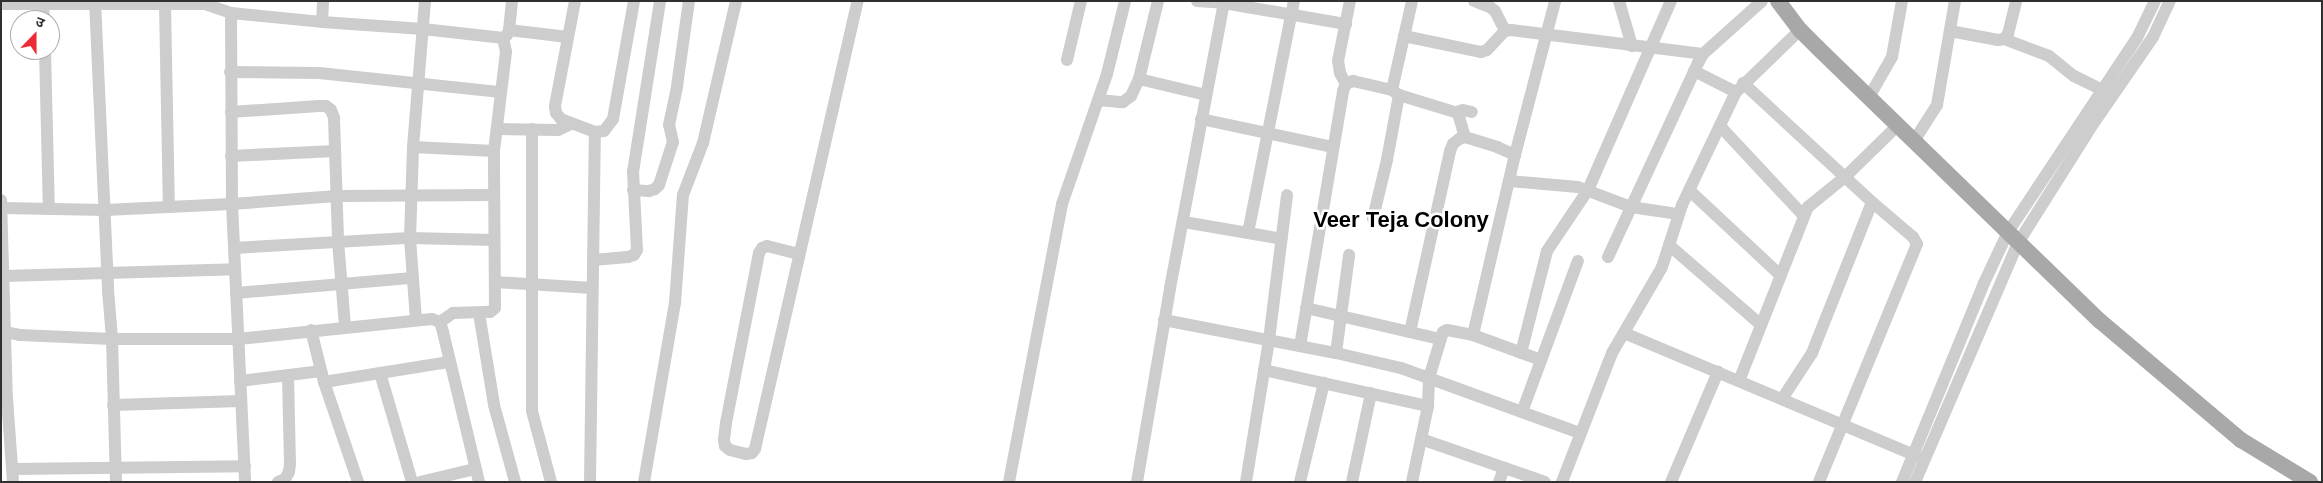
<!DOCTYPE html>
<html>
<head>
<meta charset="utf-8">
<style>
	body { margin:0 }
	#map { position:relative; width:2323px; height:483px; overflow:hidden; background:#fff; font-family:Arial,"Noto Sans Devanagari",sans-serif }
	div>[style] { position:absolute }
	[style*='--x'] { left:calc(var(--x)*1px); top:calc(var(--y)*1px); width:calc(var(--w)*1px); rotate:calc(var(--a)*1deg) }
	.minor>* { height:12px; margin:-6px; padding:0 6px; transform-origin:6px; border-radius:6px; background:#cdcdcd }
	.major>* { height:16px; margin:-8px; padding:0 8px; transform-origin:8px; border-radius:8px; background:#a8a8a8 }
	span { translate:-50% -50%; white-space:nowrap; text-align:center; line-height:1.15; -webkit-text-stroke:5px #fff; paint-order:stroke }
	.district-label { font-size:22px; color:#000; font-weight:700 }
	.frame { position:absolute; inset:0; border:2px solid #303030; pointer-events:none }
	.north { position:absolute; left:10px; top:10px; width:50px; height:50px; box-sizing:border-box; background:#fff; border:1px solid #acacac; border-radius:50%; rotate:22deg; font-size:14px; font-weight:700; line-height:20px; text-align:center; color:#303030 }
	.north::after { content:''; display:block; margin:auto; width:18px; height:22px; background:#ed2b35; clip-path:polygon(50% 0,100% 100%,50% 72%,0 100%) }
</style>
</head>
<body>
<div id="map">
	<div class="minor">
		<div style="--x:95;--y:1;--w:289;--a:87.4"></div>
		<div style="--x:108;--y:290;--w:49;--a:85.3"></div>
		<div style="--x:112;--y:339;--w:143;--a:88.4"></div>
		<div style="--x:575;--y:1;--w:107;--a:100.8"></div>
		<div style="--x:555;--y:106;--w:7;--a:82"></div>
		<div style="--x:556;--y:113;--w:8;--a:50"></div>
		<div style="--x:561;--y:119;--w:36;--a:21"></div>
		<div style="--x:595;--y:132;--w:9;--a:-6"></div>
		<div style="--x:604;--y:131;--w:15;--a:-53"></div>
		<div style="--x:613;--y:119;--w:120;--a:-79.9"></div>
		<div style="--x:1197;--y:1;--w:27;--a:4"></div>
		<div style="--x:1224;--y:3;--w:124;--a:9.8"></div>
		<div style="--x:1474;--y:1;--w:17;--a:21"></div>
		<div style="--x:1490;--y:7;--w:6;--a:39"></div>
		<div style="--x:1495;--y:11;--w:22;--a:63"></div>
		<div style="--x:1619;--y:1;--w:47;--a:73.9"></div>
		<div style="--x:1;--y:4;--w:204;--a:0"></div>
		<div style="--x:205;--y:4;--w:28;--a:19"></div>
		<div style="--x:231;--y:13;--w:91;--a:5.6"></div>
		<div style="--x:322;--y:22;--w:21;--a:-87"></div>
		<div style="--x:43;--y:5;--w:15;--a:86"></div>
		<div style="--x:165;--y:5;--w:202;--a:88.9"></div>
		<div style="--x:231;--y:13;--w:191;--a:89.7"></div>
		<div style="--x:232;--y:204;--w:278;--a:87.3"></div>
		<div style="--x:322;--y:22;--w:101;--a:4"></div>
		<div style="--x:423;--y:29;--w:81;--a:6.4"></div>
		<div style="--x:503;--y:38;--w:5;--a:-37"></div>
		<div style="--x:507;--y:35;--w:5;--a:-68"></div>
		<div style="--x:509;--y:30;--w:29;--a:-84"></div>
		<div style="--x:509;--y:30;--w:59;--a:6.8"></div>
		<div style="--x:1950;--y:31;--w:49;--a:10.6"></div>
		<div style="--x:1998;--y:40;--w:6;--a:-9"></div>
		<div style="--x:2004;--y:39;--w:6;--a:-51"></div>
		<div style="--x:2008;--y:34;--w:34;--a:-76"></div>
		<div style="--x:1404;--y:36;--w:79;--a:11.7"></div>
		<div style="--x:1481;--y:52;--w:6;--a:-18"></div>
		<div style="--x:1487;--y:50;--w:26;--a:-47"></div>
		<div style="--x:1505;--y:31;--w:6;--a:-9"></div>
		<div style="--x:1511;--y:30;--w:193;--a:7.1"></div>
		<div style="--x:2004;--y:39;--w:48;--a:20.7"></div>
		<div style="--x:2049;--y:56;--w:32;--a:39"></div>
		<div style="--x:2074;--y:76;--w:32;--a:26"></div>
		<div style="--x:45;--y:50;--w:159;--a:88.6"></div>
		<div style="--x:1067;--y:60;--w:61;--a:-76.7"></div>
		<div style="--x:1694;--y:71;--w:47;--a:26.6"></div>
		<div style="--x:230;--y:72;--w:89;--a:0.6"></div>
		<div style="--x:319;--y:73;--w:183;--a:6"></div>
		<div style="--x:1139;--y:79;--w:69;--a:13.4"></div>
		<div style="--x:1743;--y:83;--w:176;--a:42.7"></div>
		<div style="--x:1872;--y:202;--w:54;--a:40.5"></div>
		<div style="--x:1913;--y:237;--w:8;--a:60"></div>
		<div style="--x:1917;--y:244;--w:257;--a:112.4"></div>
		<div style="--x:1346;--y:84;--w:13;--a:-119"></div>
		<div style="--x:1340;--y:73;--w:12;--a:-99"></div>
		<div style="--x:1338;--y:61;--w:61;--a:-78.7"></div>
		<div style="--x:1392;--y:90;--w:91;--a:-77.3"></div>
		<div style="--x:1399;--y:95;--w:62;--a:17"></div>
		<div style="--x:1458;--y:113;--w:25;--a:74"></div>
		<div style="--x:1869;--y:97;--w:46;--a:-60.1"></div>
		<div style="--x:1892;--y:57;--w:57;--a:-79.9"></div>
		<div style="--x:1098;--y:100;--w:25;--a:5"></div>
		<div style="--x:1123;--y:102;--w:10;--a:-37"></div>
		<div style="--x:1131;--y:96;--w:19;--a:-65"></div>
		<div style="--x:1139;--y:79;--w:80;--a:-76.3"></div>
		<div style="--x:231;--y:112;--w:88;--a:-3.9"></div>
		<div style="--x:319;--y:106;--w:7;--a:0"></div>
		<div style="--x:326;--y:106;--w:6;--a:39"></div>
		<div style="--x:331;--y:110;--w:9;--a:69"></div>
		<div style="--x:334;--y:118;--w:123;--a:88.1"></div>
		<div style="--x:338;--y:241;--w:86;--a:85.3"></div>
		<div style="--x:1457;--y:112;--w:6;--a:-18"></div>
		<div style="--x:1463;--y:110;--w:9;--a:13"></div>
		<div style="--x:1201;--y:119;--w:135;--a:12"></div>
		<div style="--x:1720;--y:126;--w:122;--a:47"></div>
		<div style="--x:497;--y:129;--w:61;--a:0.9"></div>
		<div style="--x:558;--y:130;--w:14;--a:-25"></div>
		<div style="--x:532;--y:129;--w:282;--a:90"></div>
		<div style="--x:532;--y:411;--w:73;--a:75"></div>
		<div style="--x:1914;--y:141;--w:43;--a:-57.4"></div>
		<div style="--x:1937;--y:105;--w:106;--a:-80.2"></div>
		<div style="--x:413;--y:147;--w:81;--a:2.8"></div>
		<div style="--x:231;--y:156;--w:104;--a:-2.8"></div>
		<div style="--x:1509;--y:181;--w:69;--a:5"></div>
		<div style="--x:1578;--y:187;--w:57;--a:20.7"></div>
		<div style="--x:1631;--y:207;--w:48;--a:8.5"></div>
		<div style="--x:633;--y:190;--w:16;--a:4"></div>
		<div style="--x:649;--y:191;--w:6;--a:-18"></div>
		<div style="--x:655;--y:189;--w:6;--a:-45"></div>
		<div style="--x:659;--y:185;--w:45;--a:-72"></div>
		<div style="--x:673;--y:142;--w:17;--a:-103"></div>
		<div style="--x:669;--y:125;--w:40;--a:-78"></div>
		<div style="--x:677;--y:86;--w:86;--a:-82"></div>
		<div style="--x:1689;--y:190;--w:125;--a:43"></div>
		<div style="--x:1;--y:200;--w:198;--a:88.3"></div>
		<div style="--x:7;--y:398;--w:84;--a:85.9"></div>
		<div style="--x:2;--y:208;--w:103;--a:1.1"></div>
		<div style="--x:105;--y:210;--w:127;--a:-2.7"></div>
		<div style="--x:232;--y:204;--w:105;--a:-4.4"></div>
		<div style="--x:337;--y:196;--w:157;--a:-0.4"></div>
		<div style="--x:1184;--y:222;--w:99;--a:9.8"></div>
		<div style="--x:1248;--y:233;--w:237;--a:-78.8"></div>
		<div style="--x:1669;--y:245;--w:122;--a:41"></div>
		<div style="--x:234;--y:248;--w:176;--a:-3.3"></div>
		<div style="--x:410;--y:238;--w:84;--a:1.4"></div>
		<div style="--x:799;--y:254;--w:33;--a:-166"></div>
		<div style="--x:767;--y:246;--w:5;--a:158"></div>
		<div style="--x:762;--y:248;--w:6;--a:121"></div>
		<div style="--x:759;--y:253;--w:173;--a:101"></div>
		<div style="--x:726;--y:423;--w:17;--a:97"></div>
		<div style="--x:724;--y:440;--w:6;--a:81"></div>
		<div style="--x:725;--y:446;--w:6;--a:39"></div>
		<div style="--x:730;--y:450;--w:16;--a:14"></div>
		<div style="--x:746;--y:454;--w:6;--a:-9"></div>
		<div style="--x:752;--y:453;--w:5;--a:-53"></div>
		<div style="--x:755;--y:449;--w:460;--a:-77.1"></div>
		<div style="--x:1608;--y:257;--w:214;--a:-65.1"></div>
		<div style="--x:1698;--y:63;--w:10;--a:-61"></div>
		<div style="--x:1703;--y:54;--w:79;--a:-41.9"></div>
		<div style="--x:593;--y:260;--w:35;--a:-5"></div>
		<div style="--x:628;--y:257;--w:6;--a:-18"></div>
		<div style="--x:634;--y:255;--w:6;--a:-59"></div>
		<div style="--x:637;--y:250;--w:78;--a:-92.9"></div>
		<div style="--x:633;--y:172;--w:173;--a:-81"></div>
		<div style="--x:4;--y:276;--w:231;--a:-1.7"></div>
		<div style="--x:495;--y:282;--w:97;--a:3.5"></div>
		<div style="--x:236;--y:293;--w:177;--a:-4.9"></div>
		<div style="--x:1306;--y:308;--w:138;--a:13"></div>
		<div style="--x:479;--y:313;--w:93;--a:80.7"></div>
		<div style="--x:494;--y:405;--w:80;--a:74.7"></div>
		<div style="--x:416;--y:320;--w:82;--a:-94.2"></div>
		<div style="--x:410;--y:238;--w:91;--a:-88.1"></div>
		<div style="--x:413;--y:147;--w:146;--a:-85.3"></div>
		<div style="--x:1164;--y:320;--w:175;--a:10.9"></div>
		<div style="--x:1336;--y:353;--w:67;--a:13"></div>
		<div style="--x:1401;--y:368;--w:190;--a:20"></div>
		<div style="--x:440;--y:322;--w:16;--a:-35"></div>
		<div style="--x:453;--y:313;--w:37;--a:-2"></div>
		<div style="--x:490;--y:312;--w:6;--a:-39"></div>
		<div style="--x:495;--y:308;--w:157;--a:-90.4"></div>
		<div style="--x:494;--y:151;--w:100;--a:-83.1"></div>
		<div style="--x:506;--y:52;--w:14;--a:-102"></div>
		<div style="--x:311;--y:330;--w:54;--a:76"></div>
		<div style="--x:324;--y:382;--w:106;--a:71.2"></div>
		<div style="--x:1;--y:331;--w:19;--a:12"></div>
		<div style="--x:20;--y:335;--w:92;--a:2.5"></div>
		<div style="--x:112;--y:339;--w:126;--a:0"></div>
		<div style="--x:238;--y:339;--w:195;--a:-5.9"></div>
		<div style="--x:432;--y:319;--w:9;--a:21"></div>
		<div style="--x:440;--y:322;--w:10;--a:73"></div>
		<div style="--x:443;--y:332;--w:154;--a:76.5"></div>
		<div style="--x:1410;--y:332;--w:185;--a:-77.5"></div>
		<div style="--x:1450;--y:151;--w:8;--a:-67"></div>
		<div style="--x:1453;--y:144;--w:8;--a:-40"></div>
		<div style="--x:1459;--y:139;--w:6;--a:-18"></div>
		<div style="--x:1465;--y:137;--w:34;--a:17"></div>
		<div style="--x:1497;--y:147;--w:20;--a:24"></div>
		<div style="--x:1624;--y:333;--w:320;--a:22.8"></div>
		<div style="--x:1473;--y:335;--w:185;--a:-76.9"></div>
		<div style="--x:1515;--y:155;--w:159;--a:-75.4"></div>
		<div style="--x:1300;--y:346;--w:259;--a:-80.4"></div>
		<div style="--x:1343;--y:91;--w:8;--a:-67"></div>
		<div style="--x:1346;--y:84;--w:8;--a:-23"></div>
		<div style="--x:1353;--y:81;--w:40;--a:13"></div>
		<div style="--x:1392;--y:90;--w:9;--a:36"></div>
		<div style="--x:1399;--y:95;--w:66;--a:100.5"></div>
		<div style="--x:1387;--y:160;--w:60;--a:103.6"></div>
		<div style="--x:1336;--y:353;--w:99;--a:-82.4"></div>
		<div style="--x:1521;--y:353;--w:105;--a:-75.7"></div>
		<div style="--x:1547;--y:251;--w:73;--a:-56.1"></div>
		<div style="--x:1588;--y:190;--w:206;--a:-66.3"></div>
		<div style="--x:1264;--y:370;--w:168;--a:12.4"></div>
		<div style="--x:380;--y:373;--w:114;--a:73.6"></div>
		<div style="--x:240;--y:381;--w:82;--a:-7"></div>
		<div style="--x:1739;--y:381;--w:187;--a:-68.4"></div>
		<div style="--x:1808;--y:207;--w:49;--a:-39.2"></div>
		<div style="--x:1846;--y:176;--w:73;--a:-44.4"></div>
		<div style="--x:324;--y:382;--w:127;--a:-9.1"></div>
		<div style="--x:1782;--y:399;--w:55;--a:-56.9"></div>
		<div style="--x:1812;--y:353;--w:162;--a:-68.3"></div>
		<div style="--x:113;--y:405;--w:128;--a:-1.8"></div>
		<div style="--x:1522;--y:412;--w:161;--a:-69.7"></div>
		<div style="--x:1421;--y:439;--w:131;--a:19.1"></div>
		<div style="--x:13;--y:469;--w:232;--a:-0.7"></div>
		<div style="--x:278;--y:482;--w:8;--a:-23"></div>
		<div style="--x:285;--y:479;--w:8;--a:-60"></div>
		<div style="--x:289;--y:472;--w:8;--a:-83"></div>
		<div style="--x:290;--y:464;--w:89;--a:-91.3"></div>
		<div style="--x:420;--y:482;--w:57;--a:-13.3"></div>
		<div style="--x:590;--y:482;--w:350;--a:-89.2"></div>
		<div style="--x:644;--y:482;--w:182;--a:-80.2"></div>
		<div style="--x:675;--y:303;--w:108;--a:-85.8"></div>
		<div style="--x:683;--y:195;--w:56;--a:-69"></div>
		<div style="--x:703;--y:143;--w:146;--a:-76.9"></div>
		<div style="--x:1009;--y:482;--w:283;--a:-79.2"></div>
		<div style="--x:1062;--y:204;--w:138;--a:-70.9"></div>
		<div style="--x:1107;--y:74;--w:75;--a:-76.1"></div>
		<div style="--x:1137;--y:482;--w:197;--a:-80.3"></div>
		<div style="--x:1170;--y:288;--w:292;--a:-79.3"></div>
		<div style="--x:1246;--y:482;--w:144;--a:-80.8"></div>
		<div style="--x:1269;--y:340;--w:146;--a:-82.9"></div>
		<div style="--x:1300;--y:482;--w:102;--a:-76.4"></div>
		<div style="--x:1352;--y:482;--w:91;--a:-77.9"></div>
		<div style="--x:1412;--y:482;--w:78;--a:-78.1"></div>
		<div style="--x:1428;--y:406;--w:28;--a:-88"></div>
		<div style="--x:1429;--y:378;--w:48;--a:-73.1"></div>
		<div style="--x:1443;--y:332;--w:4;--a:-27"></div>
		<div style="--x:1447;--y:330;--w:26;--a:11"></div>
		<div style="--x:1473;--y:335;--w:72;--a:20.2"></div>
		<div style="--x:1499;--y:482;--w:15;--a:-70"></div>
		<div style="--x:1562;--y:482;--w:138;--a:-68.8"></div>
		<div style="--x:1612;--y:353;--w:99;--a:-59.8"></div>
		<div style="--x:1662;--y:267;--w:65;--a:-72.1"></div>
		<div style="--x:1682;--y:205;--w:125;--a:-64.5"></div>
		<div style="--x:1736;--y:92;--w:89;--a:-44.1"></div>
		<div style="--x:1671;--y:482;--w:120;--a:-66.9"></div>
		<div style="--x:1902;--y:482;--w:215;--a:-67.6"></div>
		<div style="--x:1984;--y:283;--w:56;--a:-64.8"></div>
		<div style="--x:2008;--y:232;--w:233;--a:-56.4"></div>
		<div style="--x:2137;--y:38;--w:41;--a:-64.1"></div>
		<div style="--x:1915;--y:482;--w:260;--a:-66.7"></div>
		<div style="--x:2018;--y:243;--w:141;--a:-57.8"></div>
		<div style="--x:2093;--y:124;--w:106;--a:-55.4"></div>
		<div style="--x:2153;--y:37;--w:40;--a:-65"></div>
	</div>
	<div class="major">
		<div style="--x:1778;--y:1;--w:36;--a:53"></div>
		<div style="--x:1800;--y:30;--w:25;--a:45"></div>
		<div style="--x:1818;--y:48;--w:392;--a:44.1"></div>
		<div style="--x:2100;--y:321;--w:185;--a:40.2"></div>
		<div style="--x:2241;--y:440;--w:81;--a:31.3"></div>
	</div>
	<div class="district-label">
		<span style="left:1401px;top:220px">Veer Teja Colony</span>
	</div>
	<div class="frame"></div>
	<div class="north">उ</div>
</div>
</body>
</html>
